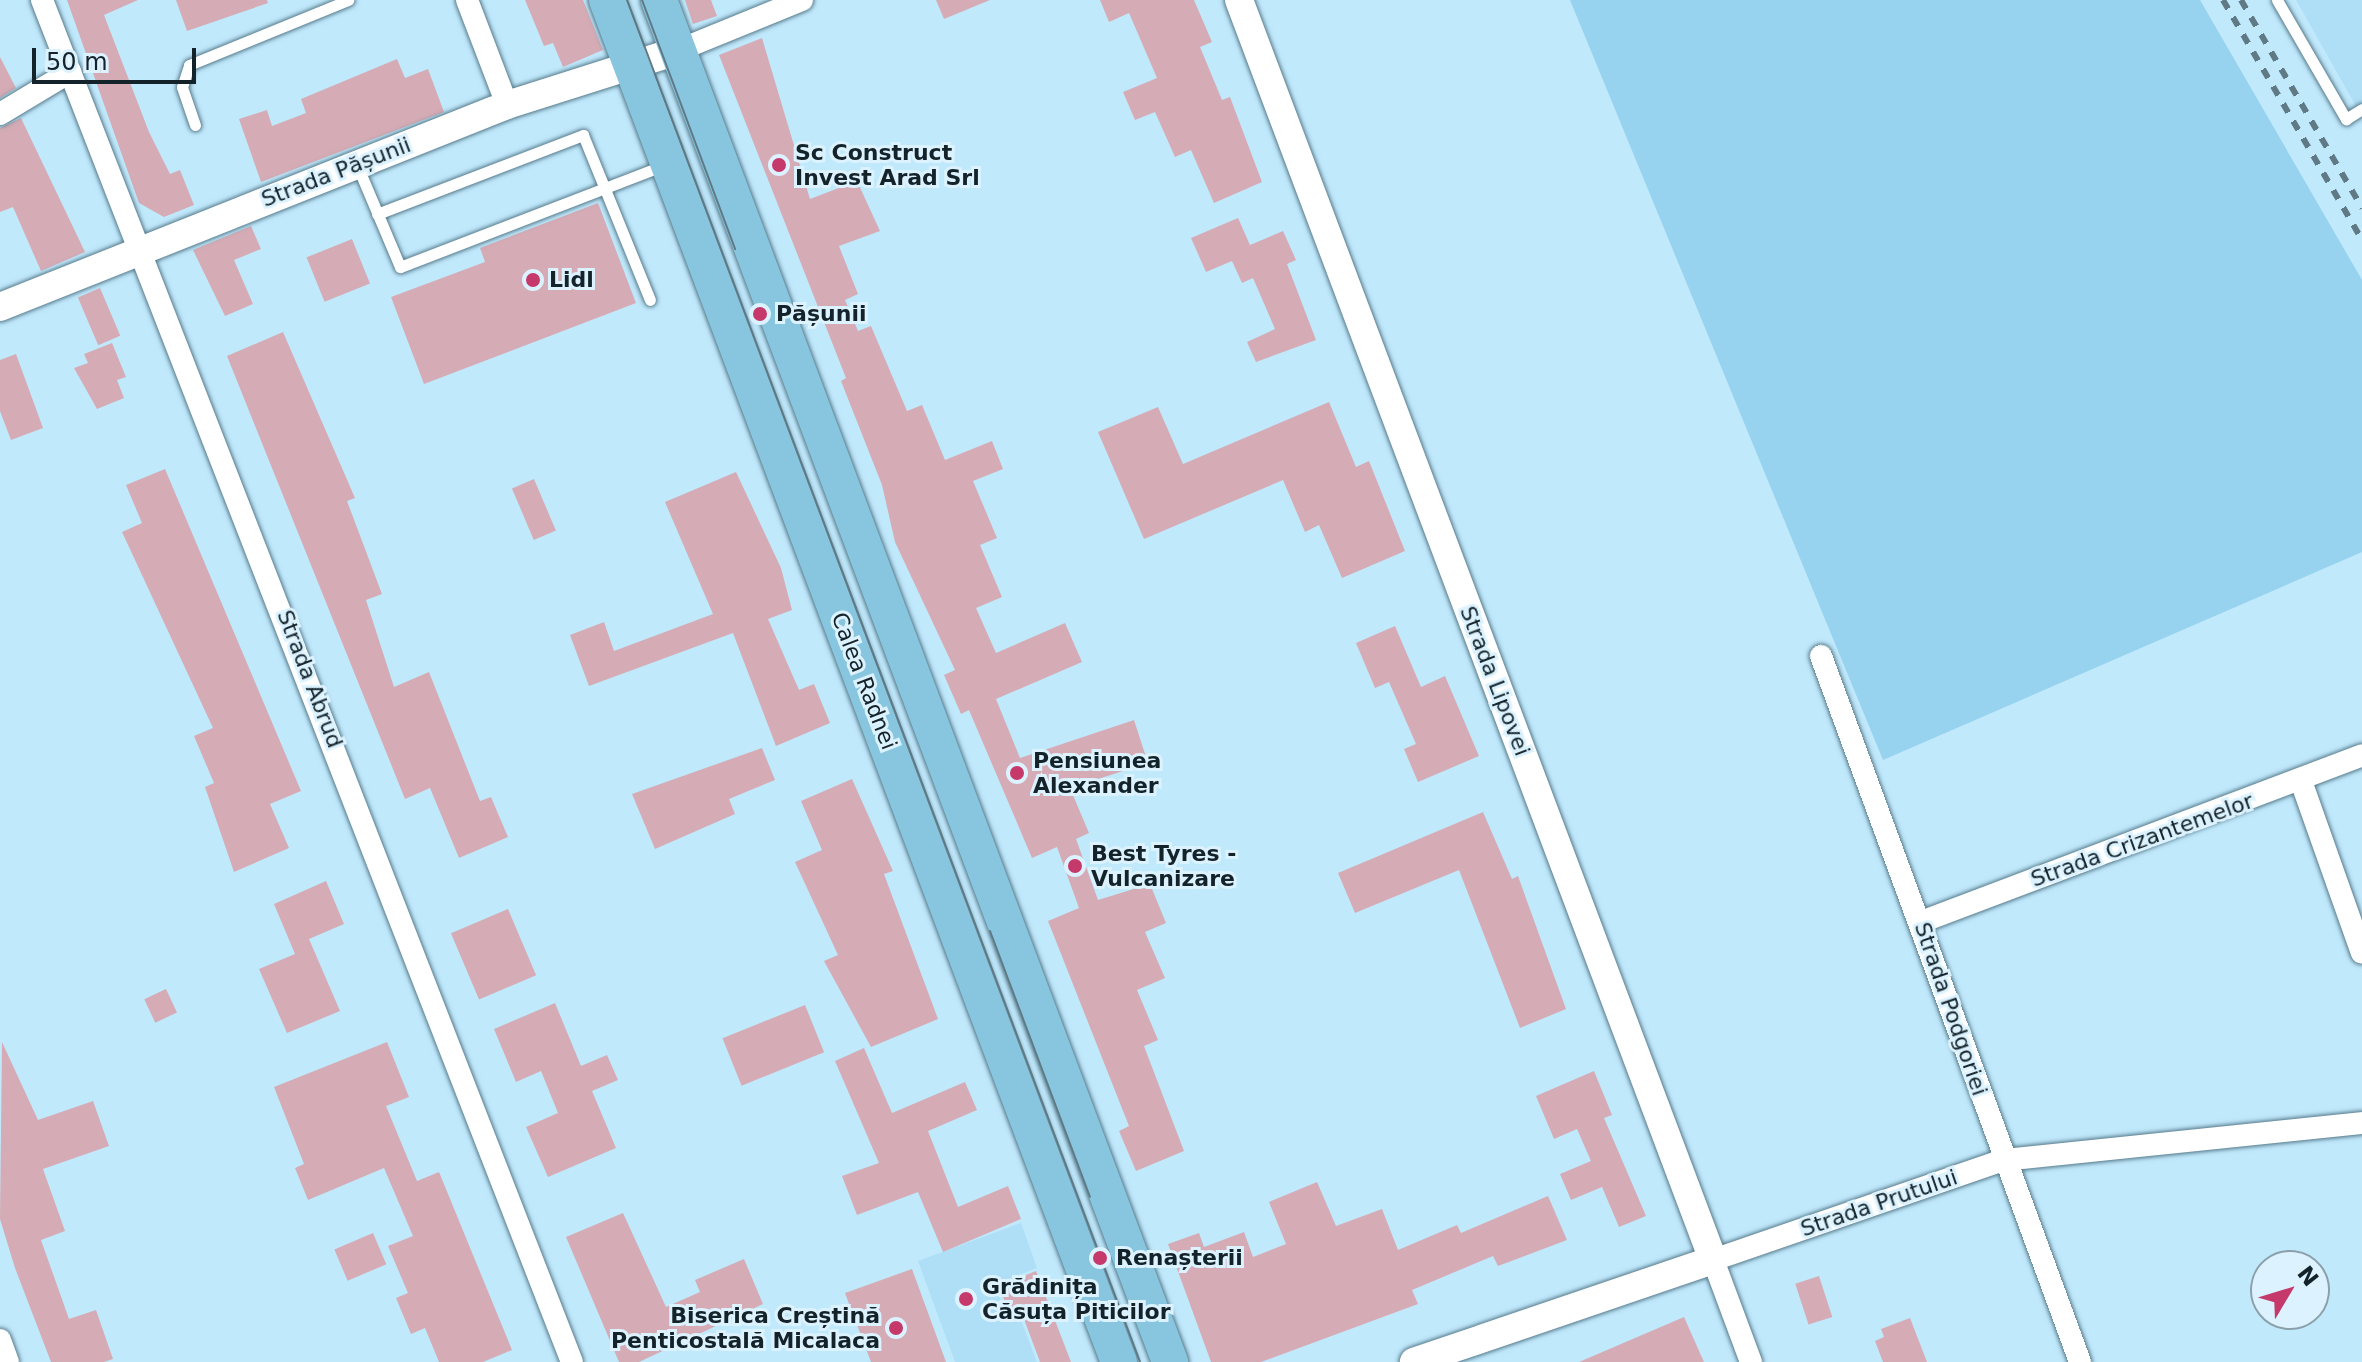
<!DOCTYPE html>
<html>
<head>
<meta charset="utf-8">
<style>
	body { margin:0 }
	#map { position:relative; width:2362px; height:1362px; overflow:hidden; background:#c1e9fc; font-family:"DejaVu Sans",sans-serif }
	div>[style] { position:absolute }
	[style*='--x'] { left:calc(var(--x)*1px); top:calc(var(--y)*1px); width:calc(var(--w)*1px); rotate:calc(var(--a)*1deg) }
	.built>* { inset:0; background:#afdff7 }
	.green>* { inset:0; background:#97d2ef }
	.building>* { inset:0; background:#d5acb5; transform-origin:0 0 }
	.roads { filter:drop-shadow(0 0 2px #567b8c) drop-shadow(0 0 2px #567b8c) }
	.service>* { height:11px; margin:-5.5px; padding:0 5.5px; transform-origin:5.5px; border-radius:5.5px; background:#fff }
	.minor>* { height:22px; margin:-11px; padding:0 11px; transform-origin:11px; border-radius:11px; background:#fff }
	.tertiary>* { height:28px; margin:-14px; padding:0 14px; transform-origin:14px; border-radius:14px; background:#fff }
	.primary>* { height:36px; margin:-18px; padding:0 18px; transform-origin:18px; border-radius:18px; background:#88c6df }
	.tram>* { height:2px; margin:-1px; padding:0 1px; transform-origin:1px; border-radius:1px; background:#5f7985 }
	.rail>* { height:6px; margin-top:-3px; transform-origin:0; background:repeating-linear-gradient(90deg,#5f7985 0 10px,transparent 0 20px) }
	.dots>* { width:22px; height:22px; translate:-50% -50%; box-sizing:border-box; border:4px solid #dcf3ff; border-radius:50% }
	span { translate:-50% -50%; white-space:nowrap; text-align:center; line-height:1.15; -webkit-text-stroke:6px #dcf3ff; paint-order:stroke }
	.poi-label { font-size:22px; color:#14232a; font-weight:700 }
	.left { translate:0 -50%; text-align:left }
	.right { translate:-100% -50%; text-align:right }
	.street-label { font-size:22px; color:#14232a }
	.north { position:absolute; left:2250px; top:1250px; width:80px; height:80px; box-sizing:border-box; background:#dcf3ff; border:2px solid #8ca0aa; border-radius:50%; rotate:52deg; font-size:22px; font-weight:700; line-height:32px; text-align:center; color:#14232a }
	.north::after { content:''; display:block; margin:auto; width:28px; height:36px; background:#c5396b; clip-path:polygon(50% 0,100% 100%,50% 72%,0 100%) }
	.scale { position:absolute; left:32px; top:48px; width:164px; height:36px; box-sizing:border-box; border:4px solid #14232a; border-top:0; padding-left:10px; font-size:24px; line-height:28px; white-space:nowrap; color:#14232a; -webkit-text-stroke:6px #dcf3ff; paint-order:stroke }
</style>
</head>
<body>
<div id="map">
	<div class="built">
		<div style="clip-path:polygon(2296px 0,2362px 0,2362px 117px)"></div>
		<div style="clip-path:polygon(1021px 1223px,1037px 1268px,995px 1284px,1007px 1318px,1019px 1315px,1037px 1362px,955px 1362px,918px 1261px)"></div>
	</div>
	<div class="green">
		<div style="clip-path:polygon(1570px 0,2200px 0,2362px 280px,2362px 552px,1883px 760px)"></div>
	</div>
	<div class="building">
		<div style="clip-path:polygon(67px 0,138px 0,104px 15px,149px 132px,170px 174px,180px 170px,194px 205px,164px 217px,139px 203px)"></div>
		<div style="clip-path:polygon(176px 0,267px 0,268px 3px,187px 31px)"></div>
		<div style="clip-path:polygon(525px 0,583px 0,603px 50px,563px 67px,553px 43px,544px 46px)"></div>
		<div style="clip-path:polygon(685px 0,711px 0,717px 16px,693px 24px)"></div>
		<div style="clip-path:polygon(936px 0,990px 0,944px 19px)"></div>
		<div style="clip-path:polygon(1100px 0,1194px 0,1212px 42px,1200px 47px,1222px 100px,1230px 97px,1262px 182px,1214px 203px,1191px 150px,1175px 157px,1155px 112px,1135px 120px,1123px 92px,1157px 78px,1129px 13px,1109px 22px)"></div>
		<div style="clip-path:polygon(762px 38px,810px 199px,857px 181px,880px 231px,839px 246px,858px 294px,845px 300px,858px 331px,871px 326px,907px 411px,922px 405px,945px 460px,992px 441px,1003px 469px,973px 481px,997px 538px,980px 545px,1002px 597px,976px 608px,996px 653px,1065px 623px,1082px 662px,996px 699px,1020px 758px,1134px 720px,1148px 763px,1070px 788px,1089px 833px,1076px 839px,1098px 900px,1150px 884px,1166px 923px,1145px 932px,1165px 978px,1137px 990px,1158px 1040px,1144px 1046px,1184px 1151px,1136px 1171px,1119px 1131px,1129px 1126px,1048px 921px,1079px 908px,1057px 847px,1032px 858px,969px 710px,961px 714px,944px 675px,955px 670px,895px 542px,882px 485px,841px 381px,846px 378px,719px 55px)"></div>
		<div style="clip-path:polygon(0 57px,16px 88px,0 98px)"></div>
		<div style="clip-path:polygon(397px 59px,405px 78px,428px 69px,444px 112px,261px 182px,239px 119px,267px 110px,272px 126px,306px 113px,301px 99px)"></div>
		<div style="clip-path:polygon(21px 118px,85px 252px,41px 271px,13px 207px,0 212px,0 128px)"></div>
		<div style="clip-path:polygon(598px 203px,636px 303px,424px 384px,391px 297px,485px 262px,480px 248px)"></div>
		<div style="clip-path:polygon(1238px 218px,1250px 245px,1283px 231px,1296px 260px,1287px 264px,1316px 340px,1256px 362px,1247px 342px,1275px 329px,1253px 278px,1242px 283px,1232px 261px,1206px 272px,1191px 238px)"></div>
		<div style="clip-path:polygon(251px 226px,261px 249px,234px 260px,253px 304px,225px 316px,193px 250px)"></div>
		<div style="left:352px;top:239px;width:48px;height:49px;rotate:68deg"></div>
		<div style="left:100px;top:288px;width:52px;height:24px;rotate:67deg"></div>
		<div style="clip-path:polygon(283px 332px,355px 498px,347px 501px,382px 594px,366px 600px,394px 687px,429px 672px,480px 801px,491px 797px,508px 837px,459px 858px,430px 788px,405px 799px,227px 356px)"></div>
		<div style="clip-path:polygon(112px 343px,126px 377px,117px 380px,124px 398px,97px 409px,74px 368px,88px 363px,84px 354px)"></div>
		<div style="clip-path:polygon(16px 354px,43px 428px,11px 440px,0 411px,0 360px)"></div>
		<div style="clip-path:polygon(1329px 402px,1356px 467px,1369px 461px,1405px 551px,1342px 578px,1319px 525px,1305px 532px,1283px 480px,1144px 539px,1098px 432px,1158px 407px,1183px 464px)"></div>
		<div style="clip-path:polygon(165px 469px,301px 791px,270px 804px,289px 848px,234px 872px,205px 787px,214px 783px,194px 736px,213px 728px,122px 532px,142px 523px,126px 485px)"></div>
		<div style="clip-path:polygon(736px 472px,781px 568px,792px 610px,768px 619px,799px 690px,814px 684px,830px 723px,776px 746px,733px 633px,589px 686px,570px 635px,604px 622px,614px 651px,713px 614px,665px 502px)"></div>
		<div style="left:534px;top:479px;width:56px;height:24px;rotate:67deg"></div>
		<div style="clip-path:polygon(1395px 626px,1421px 687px,1445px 676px,1479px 756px,1418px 782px,1404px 749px,1416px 744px,1389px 682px,1375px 688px,1356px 643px)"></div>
		<div style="clip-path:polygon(762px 748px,775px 780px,729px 799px,735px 814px,655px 849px,632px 794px)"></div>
		<div style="clip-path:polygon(852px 779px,893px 871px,884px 874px,938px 1019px,871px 1047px,824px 961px,838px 955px,795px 862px,822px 850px,801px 801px)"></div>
		<div style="clip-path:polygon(1483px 812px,1512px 879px,1518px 876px,1566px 1009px,1520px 1028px,1459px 870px,1355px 913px,1338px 873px)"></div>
		<div style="clip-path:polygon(326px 881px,344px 924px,309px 939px,340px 1011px,287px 1033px,259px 969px,295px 954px,274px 904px)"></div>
		<div style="left:508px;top:909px;width:72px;height:62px;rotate:67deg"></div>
		<div style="left:166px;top:989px;width:26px;height:24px;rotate:65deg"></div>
		<div style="clip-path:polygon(555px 1003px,581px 1066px,607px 1055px,618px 1080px,592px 1091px,616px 1148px,548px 1177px,526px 1127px,558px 1113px,541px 1071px,516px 1082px,494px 1029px)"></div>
		<div style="left:805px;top:1005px;width:51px;height:89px;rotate:68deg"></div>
		<div style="clip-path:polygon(2px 1042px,38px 1120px,93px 1101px,109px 1146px,43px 1169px,65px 1231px,41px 1240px,69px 1319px,96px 1310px,113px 1359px,104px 1362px,51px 1362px,15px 1268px,0 1219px)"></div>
		<div style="clip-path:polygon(387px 1042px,409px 1097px,386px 1106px,417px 1181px,439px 1172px,512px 1350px,483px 1362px,439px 1362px,425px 1328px,411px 1334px,396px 1298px,408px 1293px,388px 1246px,413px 1236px,384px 1168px,308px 1200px,295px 1168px,304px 1164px,274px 1087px)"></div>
		<div style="clip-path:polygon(864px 1048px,892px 1113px,965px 1082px,977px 1110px,928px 1131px,958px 1207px,1008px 1186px,1021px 1219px,943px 1252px,918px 1192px,857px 1215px,842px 1176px,879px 1163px,835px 1061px)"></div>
		<div style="clip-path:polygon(1594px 1071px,1612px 1115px,1604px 1118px,1646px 1216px,1619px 1227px,1602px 1187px,1571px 1200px,1560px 1174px,1591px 1161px,1577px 1129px,1554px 1139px,1536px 1096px)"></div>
		<div style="clip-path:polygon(1317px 1182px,1336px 1226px,1382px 1209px,1398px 1250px,1457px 1225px,1461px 1233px,1548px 1196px,1567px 1240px,1498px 1266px,1493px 1256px,1412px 1290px,1418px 1304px,1261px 1362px,1211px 1362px,1168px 1244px,1199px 1233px,1204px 1247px,1244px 1232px,1253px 1257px,1286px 1244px,1269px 1202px)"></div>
		<div style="clip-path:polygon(623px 1213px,666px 1307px,700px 1292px,695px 1280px,744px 1259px,763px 1304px,639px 1362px,619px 1362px,566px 1237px)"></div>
		<div style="left:373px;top:1233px;width:34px;height:42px;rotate:67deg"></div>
		<div style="clip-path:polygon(912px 1269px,946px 1362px,871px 1362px,845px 1293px)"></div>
		<div style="clip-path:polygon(1036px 1271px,1071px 1362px,1040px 1362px,1021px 1311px,1010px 1315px,999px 1286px)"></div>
		<div style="left:1819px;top:1276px;width:43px;height:25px;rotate:72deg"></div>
		<div style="clip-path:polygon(1684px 1317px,1704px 1362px,1579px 1362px)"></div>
		<div style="clip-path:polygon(1910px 1318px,1927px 1362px,1883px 1362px,1875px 1341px,1884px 1337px,1881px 1329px)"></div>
	</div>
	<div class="roads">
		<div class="service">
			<div style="--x:2277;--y:0;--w:138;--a:59.9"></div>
			<div style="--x:2346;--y:119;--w:19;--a:-32"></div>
			<div style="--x:195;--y:125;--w:40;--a:-108.9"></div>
			<div style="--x:182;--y:87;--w:23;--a:-72"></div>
			<div style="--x:189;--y:65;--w:172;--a:-22.2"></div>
			<div style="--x:357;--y:165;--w:111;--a:67.1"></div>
			<div style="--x:400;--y:267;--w:284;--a:-21.1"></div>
			<div style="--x:377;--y:214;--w:221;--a:-21"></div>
			<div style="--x:583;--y:135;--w:178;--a:67.9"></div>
		</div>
		<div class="minor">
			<div style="--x:42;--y:0;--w:1461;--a:68.74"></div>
			<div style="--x:467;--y:0;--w:112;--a:69.1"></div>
			<div style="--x:677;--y:51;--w:135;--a:-22.2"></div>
			<div style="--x:0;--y:114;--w:82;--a:-31"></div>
			<div style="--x:1821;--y:656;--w:752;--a:69.85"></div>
			<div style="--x:2301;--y:781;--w:182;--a:70.5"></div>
			<div style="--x:1921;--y:922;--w:472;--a:-20.7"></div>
			<div style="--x:0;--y:1340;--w:23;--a:70"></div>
			<div style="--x:1751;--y:1362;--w:109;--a:-110.4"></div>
			<div style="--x:1713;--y:1260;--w:308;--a:-19"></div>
			<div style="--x:2004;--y:1160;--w:360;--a:-5.9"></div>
		</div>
		<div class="tertiary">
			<div style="--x:1239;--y:0;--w:1346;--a:69.38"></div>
			<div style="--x:1713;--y:1260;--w:316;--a:161.2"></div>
			<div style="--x:0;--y:307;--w:546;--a:-21.72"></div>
			<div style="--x:507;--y:105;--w:178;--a:-17.6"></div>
		</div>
		<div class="primary">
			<div style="--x:607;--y:0;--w:1455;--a:69.4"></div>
			<div style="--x:659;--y:0;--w:1455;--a:69.43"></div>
		</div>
	</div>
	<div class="tram">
		<div style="--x:627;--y:0;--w:1455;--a:69.36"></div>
		<div style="--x:642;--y:0;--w:266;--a:69.5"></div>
		<div style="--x:990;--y:931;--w:284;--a:69.4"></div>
	</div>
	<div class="rail">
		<div style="--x:2223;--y:0;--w:277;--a:59.9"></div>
		<div style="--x:2241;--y:0;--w:241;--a:59.8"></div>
	</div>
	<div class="dots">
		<div style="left:779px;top:165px;background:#c5396b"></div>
		<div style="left:533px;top:280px;background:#c5396b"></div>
		<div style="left:760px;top:314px;background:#c5396b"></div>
		<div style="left:1017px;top:773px;background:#c5396b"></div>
		<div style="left:1075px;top:866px;background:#c5396b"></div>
		<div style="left:1100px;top:1258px;background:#c5396b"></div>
		<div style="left:966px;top:1299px;background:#c5396b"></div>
		<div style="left:896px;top:1328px;background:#c5396b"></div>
	</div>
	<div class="poi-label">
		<span class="left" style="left:795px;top:165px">Sc Construct<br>Invest Arad Srl</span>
		<span class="left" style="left:549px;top:280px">Lidl</span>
		<span class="left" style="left:776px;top:314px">Pășunii</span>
		<span class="left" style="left:1033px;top:773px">Pensiunea<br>Alexander</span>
		<span class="left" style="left:1091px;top:866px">Best Tyres -<br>Vulcanizare</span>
		<span class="left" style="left:1116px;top:1258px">Renașterii</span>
		<span class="left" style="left:982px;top:1299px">Grădinița<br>Căsuța Piticilor</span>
		<span class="right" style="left:880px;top:1328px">Biserica Creștină<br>Penticostală Micalaca</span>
	</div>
	<div class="street-label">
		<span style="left:336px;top:172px;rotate:-21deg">Strada Pășunii</span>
		<span style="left:310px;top:679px;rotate:69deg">Strada Abrud</span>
		<span style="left:864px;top:681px;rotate:69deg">Calea Radnei</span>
		<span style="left:1495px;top:681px;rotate:69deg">Strada Lipovei</span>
		<span style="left:2142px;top:840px;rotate:-20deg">Strada Crizantemelor</span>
		<span style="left:1951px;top:1009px;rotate:71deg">Strada Podgoriei</span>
		<span style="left:1879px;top:1203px;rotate:-19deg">Strada Prutului</span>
	</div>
	<div class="north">N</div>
	<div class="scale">50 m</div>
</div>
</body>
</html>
